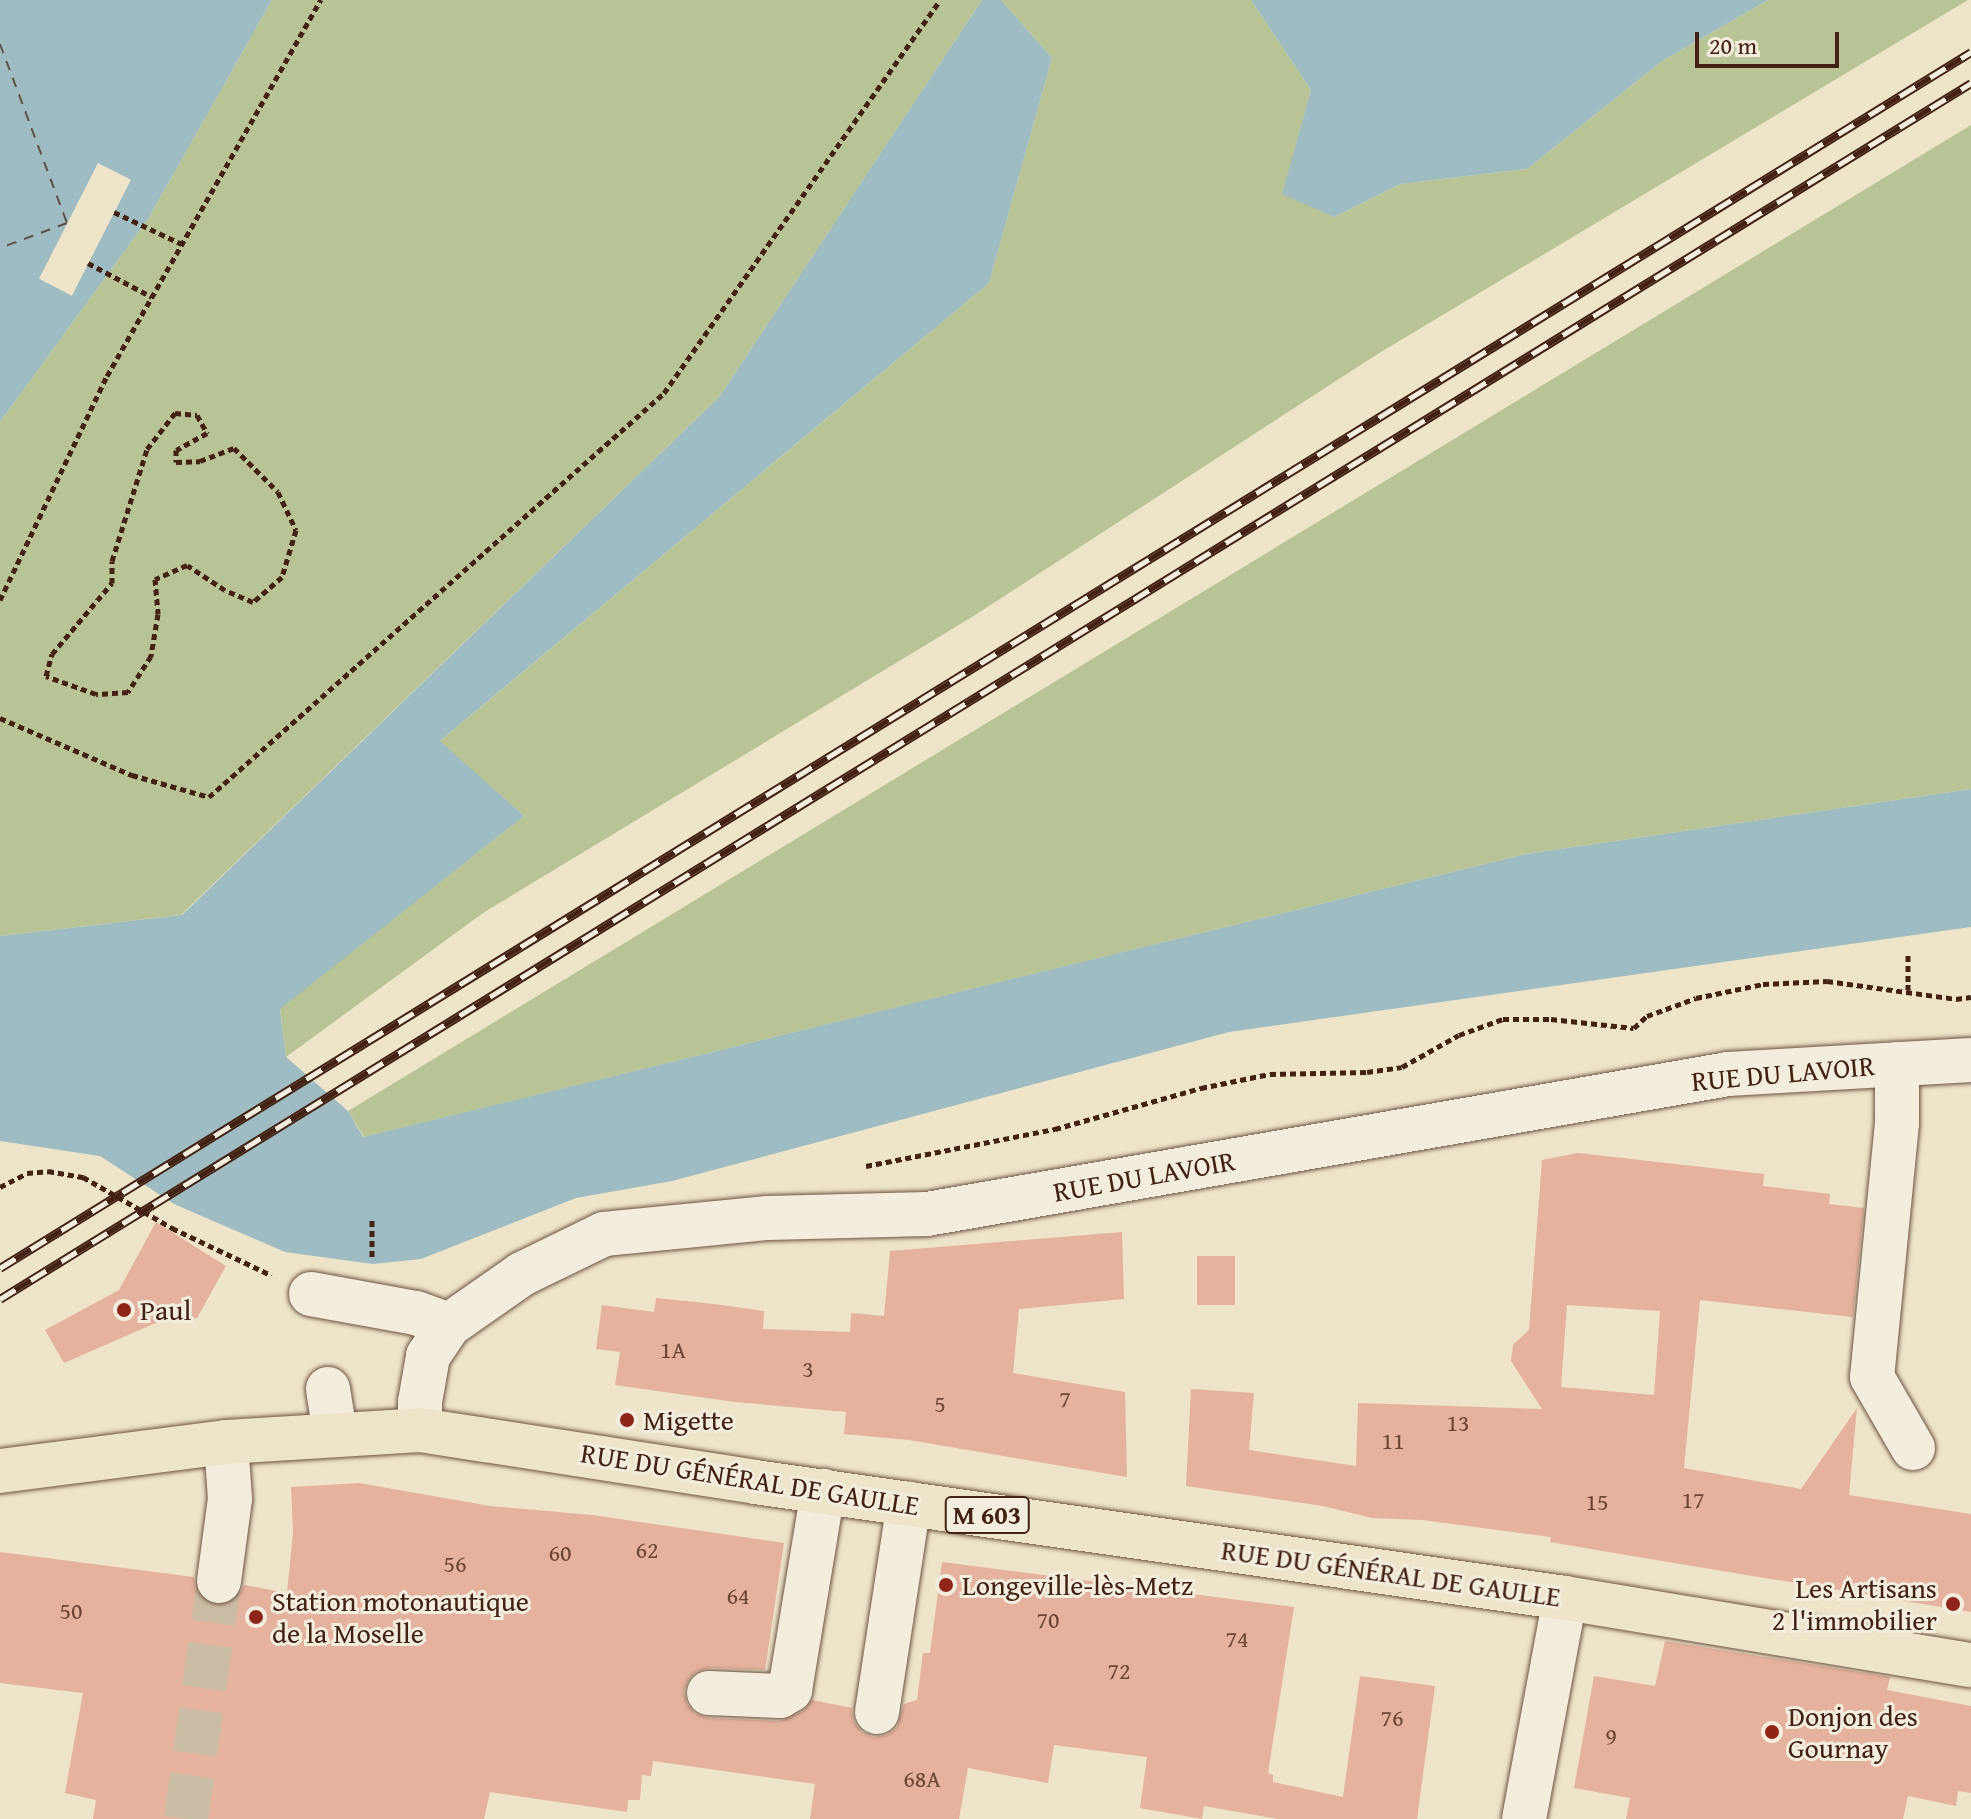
<!DOCTYPE html>
<html>
<head>
<meta charset="utf-8">
<style>
	body { margin:0 }
	#map { position:relative; width:1971px; height:1819px; overflow:hidden; background:#ede4ca; font-family:"Gentium Book Plus",serif }
	div>[style] { position:absolute }
	[style*='--x'] { left:calc(var(--x)*1px); top:calc(var(--y)*1px); width:calc(var(--w)*1px); rotate:calc(var(--a)*1deg) }
	.green>* { inset:0; background:#b9c496 }
	.water>* { inset:0; background:#9ebcc1 }
	.pier>* { inset:0; background:#ede4ca; transform-origin:0 0 }
	.ferry>* { height:2px; margin-top:-1px; transform-origin:0; background:repeating-linear-gradient(90deg,#5e5047 0 10px,transparent 0 18px) }
	.building>* { inset:0; background:#e5b29f; transform-origin:0 0 }
	.minor-tunnel>* { height:44px; margin-top:-22px; transform-origin:0; background:repeating-linear-gradient(90deg,#cbbda5 0 44px,transparent 0 66px) }
	.path>* { height:5px; margin-top:-2.5px; transform-origin:0; background:repeating-linear-gradient(90deg,#432113 0 6px,transparent 0 10px) }
	.roads { filter:drop-shadow(0 0 2px #6e5241) drop-shadow(0 0 2px #6e5241) }
	.minor>* { height:44px; margin:-22px; padding:0 22px; transform-origin:22px; border-radius:22px; background:#f3eddd }
	.major>* { height:44px; margin:-22px; padding:0 22px; transform-origin:22px; border-radius:22px; background:#ede4ca }
	.rail>* { height:9px; margin-top:-4.5px; transform-origin:0; background:repeating-linear-gradient(90deg,#f3eddd 0 18px,#432113 0 36px); box-sizing:border-box; border-block:2px solid #432113 }
	.dots>* { width:22px; height:22px; translate:-50% -50%; box-sizing:border-box; border:4px solid #f3eddd; border-radius:50% }
	span { translate:-50% -50%; white-space:nowrap; text-align:center; line-height:1.15; -webkit-text-stroke:6px #f3eddd; paint-order:stroke }
	.number-label { font-size:24px; color:#6c4536 }
	.number-label span { -webkit-text-stroke-width:0 }
	.shield-label span { padding:2px 6px; background:#f3eddd; border:2px solid; border-radius:6px; -webkit-text-stroke-width:0 }
	.shield-label { font-size:26px; color:#432113; font-weight:700 }
	.street-label { font-size:28px; color:#432113 }
	.poi-label { font-size:28px; color:#432113 }
	.left { translate:0 -50%; text-align:left }
	.right { translate:-100% -50%; text-align:right }
	.scale { position:absolute; left:1695px; top:32px; width:144px; height:36px; box-sizing:border-box; border:4px solid #432113; border-top:0; padding-left:10px; font-size:24px; line-height:28px; white-space:nowrap; color:#432113; -webkit-text-stroke:6px #f3eddd; paint-order:stroke }
</style>
</head>
<body>
<div id="map">
	<div class="green">
		<div style="clip-path:polygon(272px 0,982px 0,720px 396px,181px 915px,0 936px,0 422px,148px 219px)"></div>
		<div style="clip-path:polygon(1001px 0,1251px 0,1311px 90px,1283px 193px,1334px 217px,1400px 184px,1527px 169px,1662px 61px,1768px 0,1968px 0,1376px 355px,972px 617px,483px 913px,286px 1057px,280px 1008px,524px 816px,439px 742px,989px 283px,1052px 58px)"></div>
		<div style="clip-path:polygon(1971px 125px,1971px 789px,1526px 854px,364px 1137px,348px 1111px)"></div>
	</div>
	<div class="water">
		<div style="clip-path:polygon(0 0,272px 0,148px 219px,0 422px)"></div>
		<div style="clip-path:polygon(982px 0,1001px 0,1052px 58px,989px 283px,440px 741px,524px 816px,280px 1009px,286px 1057px,348px 1111px,363px 1137px,1526px 854px,1971px 789px,1971px 927px,1229px 1032px,672px 1181px,576px 1198px,421px 1259px,373px 1264px,285px 1252px,174px 1204px,100px 1156px,0 1141px,0 936px,182px 915px,720px 396px)"></div>
		<div style="clip-path:polygon(1251px 0,1768px 0,1662px 61px,1527px 169px,1400px 184px,1334px 217px,1282px 194px,1311px 90px)"></div>
	</div>
	<div class="pier">
		<div style="left:98px;top:163px;width:37px;height:130px;rotate:27deg"></div>
	</div>
	<div class="ferry">
		<div style="--x:0;--y:44;--w:191;--a:69.5"></div>
		<div style="--x:67;--y:223;--w:72;--a:159.5"></div>
	</div>
	<div class="building">
		<div style="clip-path:polygon(evenodd,1578px 1153px,1764px 1174px,1763px 1186px,1830px 1194px,1829px 1204px,1864px 1208px,1853px 1317px,1700px 1300px,1684px 1468px,1801px 1489px,1857px 1408px,1849px 1495px,1971px 1514px,1971px 1612px,1638px 1557px,1550px 1542px,1551px 1537px,1422px 1520px,1372px 1518px,1323px 1506px,1186px 1486px,1191px 1389px,1254px 1393px,1249px 1450px,1356px 1466px,1358px 1403px,1542px 1409px,1511px 1361px,1513px 1345px,1529px 1330px,1542px 1160px,1578px 1153px,1567px 1305px,1660px 1311px,1654px 1395px,1561px 1387px,1567px 1305px)"></div>
		<div style="clip-path:polygon(156px 1222px,226px 1266px,197px 1318px,158px 1322px,64px 1363px,45px 1330px,119px 1290px)"></div>
		<div style="clip-path:polygon(1122px 1232px,1124px 1299px,1019px 1309px,1013px 1373px,1125px 1392px,1127px 1477px,909px 1440px,844px 1434px,846px 1412px,735px 1402px,615px 1385px,620px 1352px,596px 1349px,602px 1305px,654px 1312px,656px 1298px,714px 1304px,764px 1311px,763px 1329px,850px 1332px,851px 1313px,884px 1316px,890px 1251px)"></div>
		<div style="left:1197px;top:1256px;width:38px;height:49px"></div>
		<div style="clip-path:polygon(359px 1483px,490px 1506px,592px 1515px,784px 1543px,765px 1670px,710px 1668px,697px 1671px,688px 1680px,684px 1691px,687px 1704px,695px 1714px,708px 1718px,780px 1721px,803px 1711px,812px 1700px,852px 1708px,854px 1722px,862px 1732px,874px 1737px,887px 1735px,897px 1727px,904px 1704px,917px 1700px,923px 1653px,930px 1653px,942px 1562px,1294px 1607px,1268px 1773px,1273px 1775px,1273px 1782px,1343px 1797px,1360px 1676px,1435px 1686px,1417px 1819px,1277px 1819px,1204px 1806px,1202px 1819px,1140px 1808px,1147px 1757px,1054px 1745px,1048px 1783px,968px 1768px,959px 1819px,810px 1819px,815px 1784px,653px 1761px,651px 1776px,642px 1775px,640px 1800px,628px 1800px,627px 1812px,490px 1792px,484px 1819px,93px 1819px,96px 1800px,65px 1793px,83px 1693px,0 1683px,0 1552px,194px 1577px,196px 1590px,203px 1600px,215px 1606px,228px 1604px,238px 1597px,244px 1585px,287px 1593px,293px 1533px,291px 1487px)"></div>
		<div style="clip-path:polygon(1665px 1641px,1890px 1677px,1887px 1690px,1971px 1706px,1971px 1793px,1958px 1791px,1956px 1806px,1908px 1796px,1903px 1819px,1626px 1819px,1630px 1798px,1574px 1788px,1594px 1676px,1655px 1686px)"></div>
	</div>
	<div class="minor-tunnel">
		<div style="--x:186;--y:1819;--w:240;--a:-82.1"></div>
	</div>
	<div class="path">
		<div style="--x:114;--y:212;--w:75;--a:25.2"></div>
		<div style="--x:88;--y:263;--w:72;--a:28"></div>
		<div style="--x:175;--y:413;--w:22;--a:5"></div>
		<div style="--x:197;--y:415;--w:21;--a:61"></div>
		<div style="--x:207;--y:433;--w:35;--a:151"></div>
		<div style="--x:176;--y:450;--w:12;--a:90"></div>
		<div style="--x:176;--y:462;--w:24;--a:-2"></div>
		<div style="--x:200;--y:461;--w:36;--a:-21"></div>
		<div style="--x:234;--y:448;--w:62;--a:45"></div>
		<div style="--x:278;--y:492;--w:42;--a:64.7"></div>
		<div style="--x:296;--y:530;--w:49;--a:106.6"></div>
		<div style="--x:282;--y:577;--w:38;--a:139"></div>
		<div style="--x:253;--y:602;--w:30;--a:-157"></div>
		<div style="--x:225;--y:590;--w:45;--a:-146.7"></div>
		<div style="--x:187;--y:565;--w:35;--a:156"></div>
		<div style="--x:155;--y:579;--w:35;--a:85"></div>
		<div style="--x:158;--y:614;--w:43;--a:99.5"></div>
		<div style="--x:151;--y:656;--w:43;--a:122.6"></div>
		<div style="--x:128;--y:692;--w:32;--a:176"></div>
		<div style="--x:96;--y:694;--w:53;--a:-160.2"></div>
		<div style="--x:46;--y:676;--w:23;--a:-75"></div>
		<div style="--x:52;--y:654;--w:93;--a:-49.8"></div>
		<div style="--x:112;--y:583;--w:22;--a:-90"></div>
		<div style="--x:112;--y:561;--w:117;--a:-72.6"></div>
		<div style="--x:147;--y:449;--w:46;--a:-52.1"></div>
		<div style="--x:0;--y:600;--w:248;--a:-64.5"></div>
		<div style="--x:107;--y:376;--w:433;--a:-60.4"></div>
		<div style="--x:0;--y:718;--w:144;--a:23.4"></div>
		<div style="--x:132;--y:775;--w:80;--a:15.9"></div>
		<div style="--x:209;--y:797;--w:608;--a:-41.6"></div>
		<div style="--x:664;--y:393;--w:480;--a:-54.9"></div>
		<div style="--x:1908;--y:955;--w:35;--a:90"></div>
		<div style="--x:866;--y:1166;--w:193;--a:-11.1"></div>
		<div style="--x:1055;--y:1129;--w:152;--a:-15.7"></div>
		<div style="--x:1201;--y:1088;--w:70;--a:-11.5"></div>
		<div style="--x:1270;--y:1074;--w:97;--a:-1.2"></div>
		<div style="--x:1367;--y:1072;--w:35;--a:-8"></div>
		<div style="--x:1402;--y:1067;--w:65;--a:-29.3"></div>
		<div style="--x:1459;--y:1035;--w:47;--a:-20"></div>
		<div style="--x:1503;--y:1019;--w:48;--a:0"></div>
		<div style="--x:1551;--y:1019;--w:83;--a:6.2"></div>
		<div style="--x:1634;--y:1028;--w:18;--a:-43"></div>
		<div style="--x:1647;--y:1016;--w:52;--a:-20.2"></div>
		<div style="--x:1696;--y:998;--w:68;--a:-11.8"></div>
		<div style="--x:1763;--y:984;--w:64;--a:-2.7"></div>
		<div style="--x:1827;--y:981;--w:130;--a:7.9"></div>
		<div style="--x:1956;--y:999;--w:15;--a:-8"></div>
		<div style="--x:0;--y:1187;--w:30;--a:-27"></div>
		<div style="--x:27;--y:1173;--w:21;--a:-5"></div>
		<div style="--x:48;--y:1171;--w:36;--a:10"></div>
		<div style="--x:83;--y:1177;--w:103;--a:29.8"></div>
		<div style="--x:172;--y:1228;--w:110;--a:25.4"></div>
		<div style="--x:372;--y:1220;--w:39;--a:90"></div>
	</div>
	<div class="roads">
		<div class="minor">
			<div style="--x:1897;--y:1064;--w:59;--a:90"></div>
			<div style="--x:1897;--y:1123;--w:255;--a:95.6"></div>
			<div style="--x:1872;--y:1377;--w:82;--a:60"></div>
			<div style="--x:311;--y:1294;--w:107;--a:10.3"></div>
			<div style="--x:416;--y:1313;--w:35;--a:20"></div>
			<div style="--x:328;--y:1389;--w:45;--a:81"></div>
			<div style="--x:420;--y:1430;--w:28;--a:-90"></div>
			<div style="--x:420;--y:1402;--w:47;--a:-80.1"></div>
			<div style="--x:428;--y:1356;--w:37;--a:-56"></div>
			<div style="--x:449;--y:1325;--w:89;--a:-34.9"></div>
			<div style="--x:522;--y:1274;--w:91;--a:-26"></div>
			<div style="--x:604;--y:1234;--w:165;--a:-5.6"></div>
			<div style="--x:768;--y:1218;--w:159;--a:-1.4"></div>
			<div style="--x:927;--y:1214;--w:813;--a:-9.91"></div>
			<div style="--x:1728;--y:1074;--w:243;--a:-3.3"></div>
			<div style="--x:219;--y:1581;--w:83;--a:-82.4"></div>
			<div style="--x:230;--y:1499;--w:57;--a:-94"></div>
			<div style="--x:709;--y:1693;--w:71;--a:2.4"></div>
			<div style="--x:780;--y:1696;--w:12;--a:-31"></div>
			<div style="--x:790;--y:1690;--w:202;--a:-80.6"></div>
			<div style="--x:877;--y:1712;--w:211;--a:-81.3"></div>
			<div style="--x:1524;--y:1819;--w:225;--a:-79.5"></div>
		</div>
		<div class="major">
			<div style="--x:0;--y:1471;--w:228;--a:-7.3"></div>
			<div style="--x:226;--y:1442;--w:194;--a:-3.5"></div>
			<div style="--x:420;--y:1430;--w:339;--a:8.8"></div>
			<div style="--x:755;--y:1482;--w:818;--a:8.15"></div>
			<div style="--x:1565;--y:1598;--w:411;--a:9.4"></div>
		</div>
	</div>
	<div class="rail">
		<div style="--x:0;--y:1268;--w:2316;--a:-31.67"></div>
		<div style="--x:0;--y:1299;--w:2316;--a:-31.67"></div>
	</div>
	<div class="dots">
		<div style="left:124px;top:1310px;background:#8f2418"></div>
		<div style="left:627px;top:1420px;background:#8f2418"></div>
		<div style="left:946px;top:1585px;background:#8f2418"></div>
		<div style="left:1953px;top:1604px;background:#8f2418"></div>
		<div style="left:256px;top:1617px;background:#8f2418"></div>
		<div style="left:1772px;top:1732px;background:#8f2418"></div>
	</div>
	<div class="number-label">
		<span style="left:673px;top:1350px">1A</span>
		<span style="left:808px;top:1369px">3</span>
		<span style="left:1065px;top:1399px">7</span>
		<span style="left:940px;top:1404px">5</span>
		<span style="left:1458px;top:1423px">13</span>
		<span style="left:1393px;top:1441px">11</span>
		<span style="left:1693px;top:1500px">17</span>
		<span style="left:1597px;top:1502px">15</span>
		<span style="left:647px;top:1550px">62</span>
		<span style="left:560px;top:1553px">60</span>
		<span style="left:455px;top:1564px">56</span>
		<span style="left:738px;top:1596px">64</span>
		<span style="left:71px;top:1611px">50</span>
		<span style="left:1048px;top:1620px">70</span>
		<span style="left:1237px;top:1639px">74</span>
		<span style="left:1119px;top:1671px">72</span>
		<span style="left:1392px;top:1718px">76</span>
		<span style="left:1611px;top:1736px">9</span>
		<span style="left:922px;top:1779px">68A</span>
	</div>
	<div class="shield-label">
		<span style="left:987px;top:1515px">M 603</span>
	</div>
	<div class="street-label">
		<span style="left:1783px;top:1073px;rotate:-5deg">RUE DU LAVOIR</span>
		<span style="left:1144px;top:1176px;rotate:-10deg">RUE DU LAVOIR</span>
		<span style="left:750px;top:1479px;rotate:9deg">RUE DU GÉNÉRAL DE GAULLE</span>
		<span style="left:1391px;top:1573px;rotate:8deg">RUE DU GÉNÉRAL DE GAULLE</span>
	</div>
	<div class="poi-label">
		<span class="left" style="left:140px;top:1310px">Paul</span>
		<span class="left" style="left:643px;top:1420px">Migette</span>
		<span class="left" style="left:962px;top:1585px">Longeville-lès-Metz</span>
		<span class="right" style="left:1937px;top:1604px">Les Artisans<br>2 l'immobilier</span>
		<span class="left" style="left:272px;top:1617px">Station motonautique<br>de la Moselle</span>
		<span class="left" style="left:1788px;top:1732px">Donjon des<br>Gournay</span>
	</div>
	<div class="scale">20 m</div>
</div>
</body>
</html>
